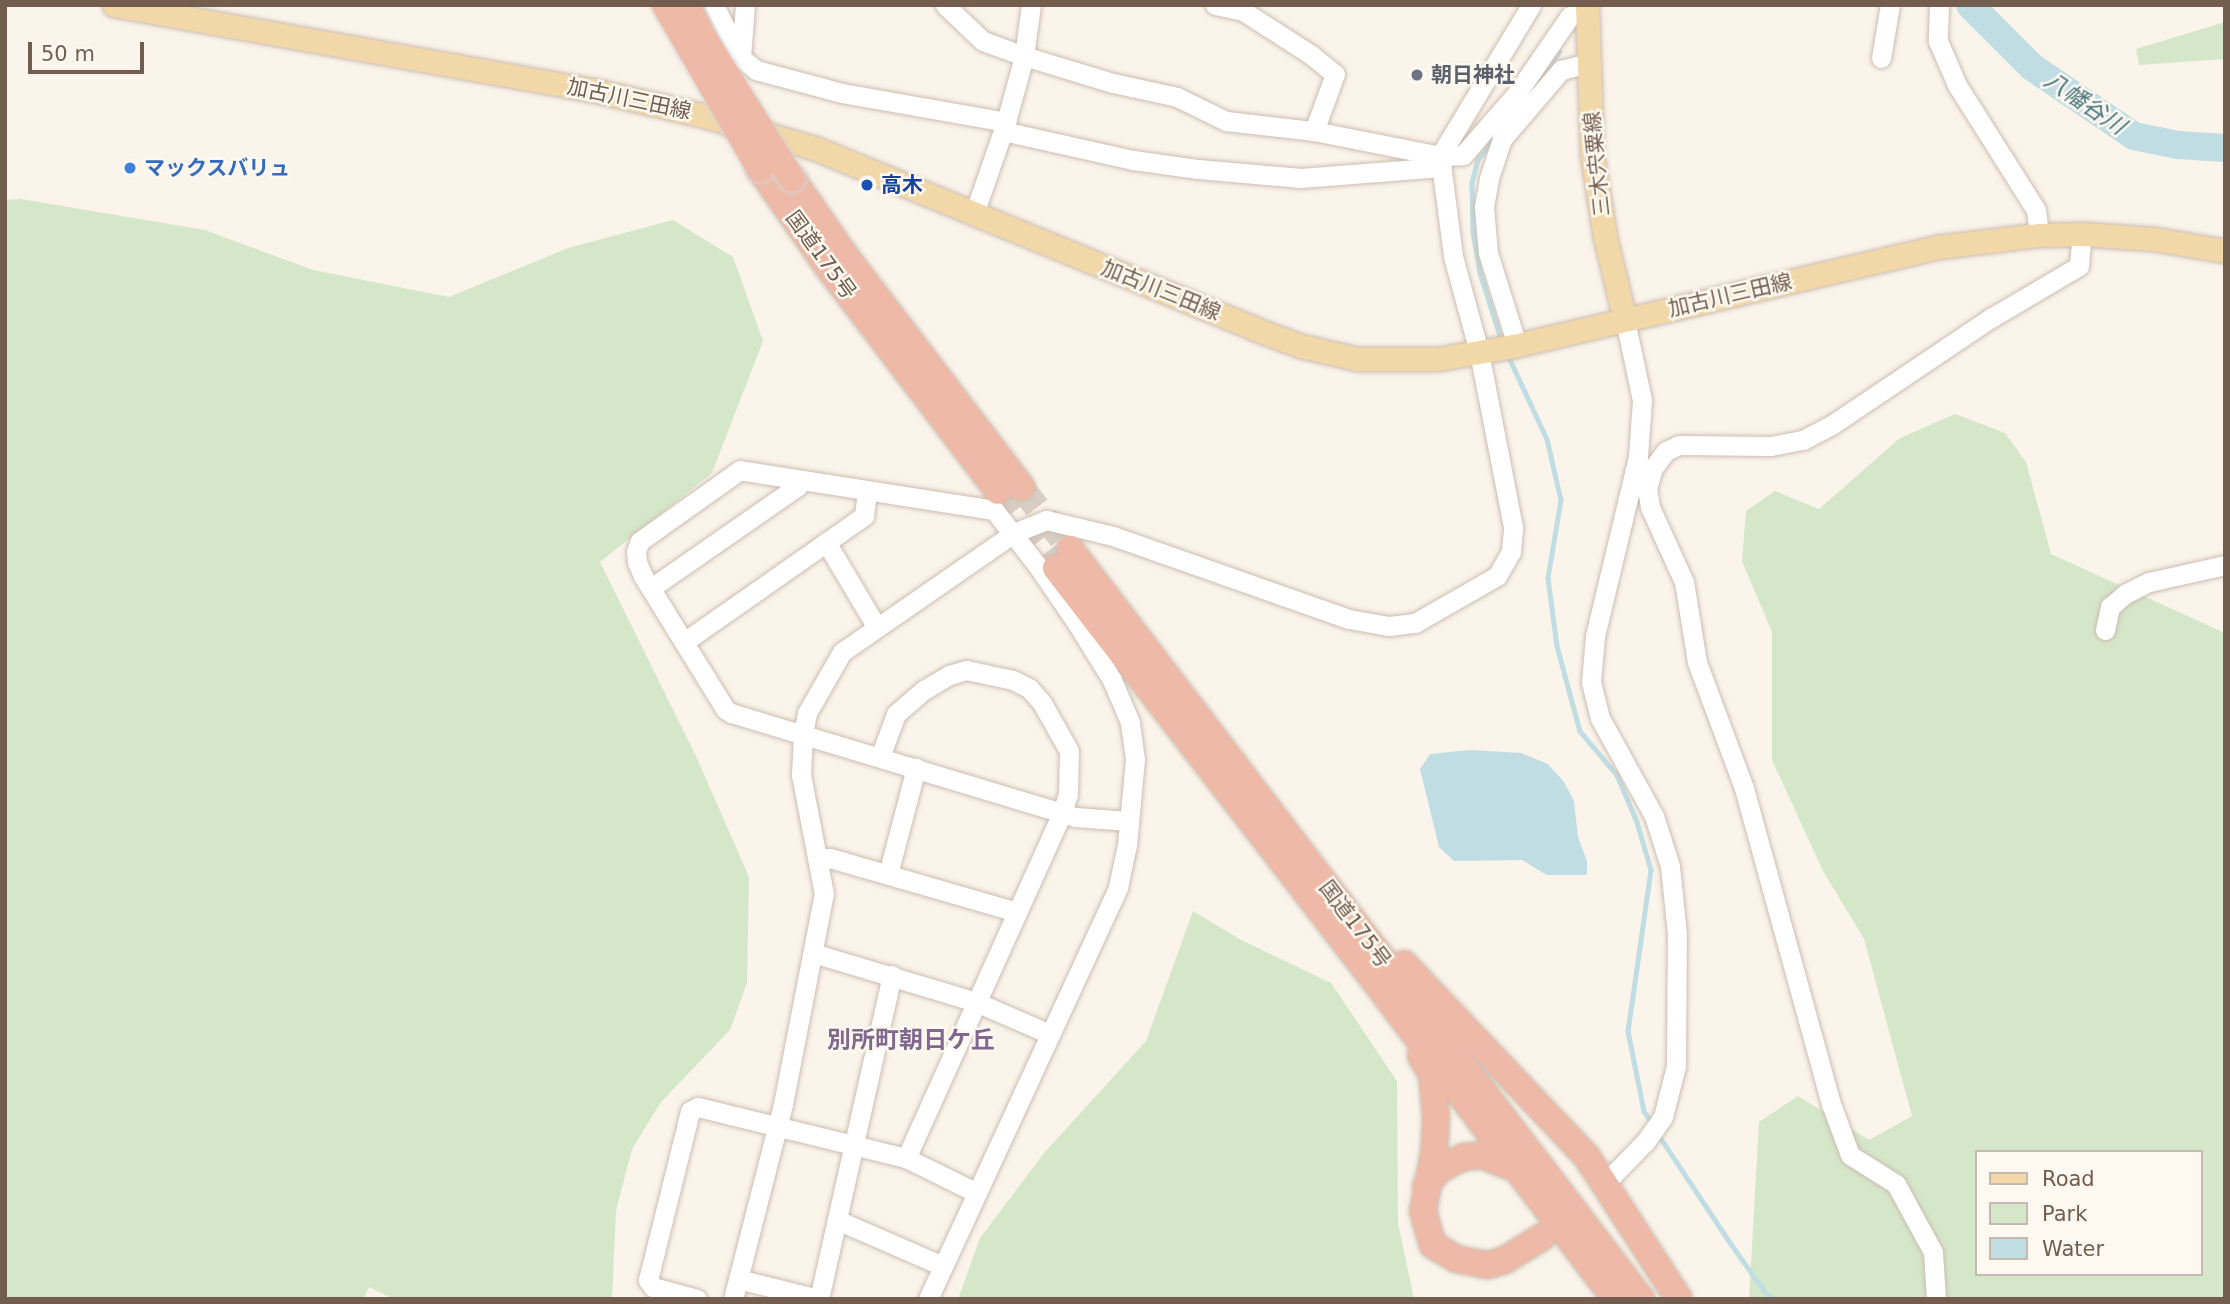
<!DOCTYPE html>
<html>
<head>
<meta charset="utf-8">
<style>
	body { margin:0 }
	#map { position:relative; width:2230px; height:1304px; overflow:hidden; background:#fbf4ea; font-family:"DejaVu Sans","Noto Sans JP",sans-serif }
	div>[style] { position:absolute }
	[style*='--x'] { left:calc(var(--x)*1px); top:calc(var(--y)*1px); width:calc(var(--w)*1px); rotate:calc(var(--a)*1deg) }
	.green>* { inset:0; background:#d5e7c9 }
	.water>* { inset:0; background:#c0dde3 }
	.stream>* { height:4.5px; margin:-2.25px; padding:0 2.25px; transform-origin:2.25px; border-radius:2.25px; background:#c0dde3 }
	.river>* { height:28px; margin:-14px; padding:0 14px; transform-origin:14px; border-radius:14px; background:#c0dde3 }
	.highway-tunnel>* { height:26px; margin-top:-13px; transform-origin:0; background:repeating-linear-gradient(90deg,#d9cec3 0 26px,transparent 0 39px) }
	.roads { filter:drop-shadow(0 0 2px #ccbdb1) drop-shadow(0 0 2px #ccbdb1) }
	.minor>* { height:19px; margin:-9.5px; padding:0 9.5px; transform-origin:9.5px; border-radius:9.5px; background:#fff }
	.major>* { height:23px; margin:-11.5px; padding:0 11.5px; transform-origin:11.5px; border-radius:11.5px; background:#f2d8a9 }
	.highway>* { height:26px; margin:-13px; padding:0 13px; transform-origin:13px; border-radius:13px; background:#eebaa7 }
	.bridges { filter:drop-shadow(0 0 2px #d8d2ce) drop-shadow(0 0 2px #d8d2ce) }
	.highway-bridge>* { height:26px; margin:-13px; padding:0 13px; transform-origin:13px; border-radius:13px; background:#eebaa7 }
	.dots>* { width:19px; height:19px; translate:-50% -50%; box-sizing:border-box; border:4px solid #fdf8f0; border-radius:50% }
	span { translate:-50% -50%; white-space:nowrap; text-align:center; line-height:1.15; -webkit-text-stroke:5px #fdf8f0; paint-order:stroke }
	.worship-label { font-size:21px; color:#5b616d; font-weight:700 }
	.left { translate:0 -50%; text-align:left }
	.street-label { font-size:21px; color:#735d4f }
	.shop-label { font-size:21px; color:#366cbe; font-weight:700 }
	.transit-label { font-size:21px; color:#164399; font-weight:700 }
	.water-label { font-size:23px; color:#47747d; font-style:italic }
	.quarter-label { font-size:24px; color:#82678e; font-weight:700 }
	.frame { position:absolute; inset:0; border:7px solid #735d4f; pointer-events:none }
	.legend { position:absolute; left:1975px; top:1150px; width:228px; height:126px; box-sizing:border-box; background:#fdf8f0; border:2px solid #c6bab0; margin:0; padding:9px 12px; list-style:none; font-size:21px; color:#735d4f }
	.legend li { display:flex; align-items:center; gap:14px; height:35px }
	.legend b { width:35px; border:2px solid #c6bab0 }
	.scale { position:absolute; left:28px; top:42px; width:116px; height:32px; box-sizing:border-box; border:4px solid #735d4f; border-top:0; padding-left:9px; font-size:21px; line-height:24px; white-space:nowrap; color:#735d4f; -webkit-text-stroke:5px #fdf8f0; paint-order:stroke }
</style>
</head>
<body>
<div id="map">
	<div class="green">
		<div style="clip-path:polygon(2225px 22px,2225px 59px,2139px 65px,2136px 49px)"></div>
		<div style="clip-path:polygon(21px 199px,205px 230px,313px 270px,449px 297px,568px 248px,673px 220px,733px 257px,763px 341px,712px 473px,600px 562px,696px 756px,749px 877px,747px 983px,730px 1030px,661px 1102px,632px 1149px,616px 1211px,612px 1299px,393px 1299px,369px 1287px,364px 1299px,5px 1299px,5px 200px)"></div>
		<div style="clip-path:polygon(evenodd,1955px 414px,2005px 433px,2026px 462px,2051px 554px,2225px 633px,2225px 1299px,1749px 1299px,1759px 1122px,1798px 1096px,1869px 1140px,1912px 1116px,1864px 939px,1823px 871px,1772px 760px,1772px 632px,1742px 561px,1746px 511px,1775px 491px,1819px 509px,1900px 438px,1955px 414px,1976px 1152px,2200px 1152px,2200px 1274px,1976px 1274px,1976px 1152px)"></div>
		<div style="clip-path:polygon(1193px 911px,1241px 940px,1331px 983px,1397px 1081px,1398px 1223px,1414px 1299px,958px 1299px,980px 1238px,1044px 1153px,1146px 1041px)"></div>
	</div>
	<div class="water">
		<div style="clip-path:polygon(1470px 750px,1521px 753px,1548px 764px,1564px 782px,1574px 801px,1578px 837px,1587px 861px,1587px 875px,1547px 875px,1522px 860px,1454px 861px,1439px 847px,1420px 769px,1430px 754px)"></div>
	</div>
	<div class="stream">
		<div style="--x:1530;--y:91;--w:49;--a:-53.4"></div>
		<div style="--x:1493;--y:140;--w:25;--a:127"></div>
		<div style="--x:1478;--y:160;--w:24;--a:105"></div>
		<div style="--x:1472;--y:183;--w:48;--a:88.8"></div>
		<div style="--x:1473;--y:231;--w:43;--a:80.5"></div>
		<div style="--x:1480;--y:273;--w:72;--a:72.3"></div>
		<div style="--x:1507;--y:353;--w:95;--a:65.1"></div>
		<div style="--x:1547;--y:439;--w:63;--a:77.1"></div>
		<div style="--x:1561;--y:500;--w:79;--a:99.5"></div>
		<div style="--x:1548;--y:578;--w:69;--a:82.5"></div>
		<div style="--x:1557;--y:646;--w:88;--a:74.9"></div>
		<div style="--x:1580;--y:731;--w:57;--a:49.9"></div>
		<div style="--x:1617;--y:775;--w:51;--a:66.9"></div>
		<div style="--x:1637;--y:822;--w:50;--a:73.7"></div>
		<div style="--x:1651;--y:870;--w:163;--a:98.1"></div>
		<div style="--x:1628;--y:1031;--w:82;--a:78.7"></div>
		<div style="--x:1644;--y:1111;--w:14;--a:56"></div>
		<div style="--x:1658;--y:1134;--w:132;--a:56.4"></div>
		<div style="--x:1731;--y:1244;--w:60;--a:54.5"></div>
		<div style="--x:1766;--y:1293;--w:10;--a:37"></div>
	</div>
	<div class="river">
		<div style="--x:1970;--y:5;--w:88;--a:45"></div>
		<div style="--x:2032;--y:67;--w:123;--a:34.1"></div>
		<div style="--x:2134;--y:136;--w:45;--a:11.6"></div>
		<div style="--x:2178;--y:145;--w:47;--a:3.7"></div>
	</div>
	<div class="highway-tunnel">
		<div style="--x:1021;--y:487;--w:79;--a:51.7"></div>
		<div style="--x:998;--y:491;--w:96;--a:53"></div>
	</div>
	<div class="roads">
		<div class="minor">
			<div style="--x:714;--y:5;--w:58;--a:63.4"></div>
			<div style="--x:740;--y:57;--w:21;--a:39"></div>
			<div style="--x:756;--y:70;--w:89;--a:15"></div>
			<div style="--x:842;--y:93;--w:167;--a:10"></div>
			<div style="--x:945;--y:5;--w:52;--a:43.5"></div>
			<div style="--x:983;--y:41;--w:44;--a:20.1"></div>
			<div style="--x:1024;--y:56;--w:93;--a:16.9"></div>
			<div style="--x:1113;--y:83;--w:66;--a:12.3"></div>
			<div style="--x:1177;--y:97;--w:55;--a:26.1"></div>
			<div style="--x:1226;--y:121;--w:89;--a:6.5"></div>
			<div style="--x:1215;--y:5;--w:29;--a:12"></div>
			<div style="--x:1243;--y:11;--w:80;--a:32.7"></div>
			<div style="--x:1310;--y:54;--w:32;--a:39"></div>
			<div style="--x:1335;--y:74;--w:61;--a:110.2"></div>
			<div style="--x:1314;--y:131;--w:128;--a:11.2"></div>
			<div style="--x:1440;--y:156;--w:23;--a:-2"></div>
			<div style="--x:1463;--y:155;--w:82;--a:-48.9"></div>
			<div style="--x:1517;--y:93;--w:93;--a:-55.5"></div>
			<div style="--x:1570;--y:16;--w:18;--a:-22"></div>
			<div style="--x:1939;--y:5;--w:36;--a:92"></div>
			<div style="--x:1938;--y:41;--w:48;--a:66.6"></div>
			<div style="--x:1957;--y:85;--w:148;--a:57.7"></div>
			<div style="--x:2036;--y:210;--w:25;--a:83"></div>
			<div style="--x:741;--y:57;--w:52;--a:-85.6"></div>
			<div style="--x:1881;--y:58;--w:54;--a:-80.4"></div>
			<div style="--x:1003;--y:131;--w:133;--a:12.6"></div>
			<div style="--x:1133;--y:160;--w:66;--a:7.9"></div>
			<div style="--x:1198;--y:169;--w:103;--a:5"></div>
			<div style="--x:1301;--y:178;--w:141;--a:-4.5"></div>
			<div style="--x:974;--y:214;--w:97;--a:-70.8"></div>
			<div style="--x:1006;--y:122;--w:68;--a:-74.7"></div>
			<div style="--x:1024;--y:56;--w:51;--a:-82.2"></div>
			<div style="--x:1517;--y:345;--w:96;--a:-107.5"></div>
			<div style="--x:1488;--y:253;--w:46;--a:-95"></div>
			<div style="--x:1484;--y:207;--w:29;--a:-80"></div>
			<div style="--x:1489;--y:178;--w:41;--a:-71.6"></div>
			<div style="--x:1502;--y:139;--w:91;--a:-49.5"></div>
			<div style="--x:1561;--y:70;--w:29;--a:-14"></div>
			<div style="--x:826;--y:542;--w:98;--a:59.2"></div>
			<div style="--x:651;--y:588;--w:179;--a:-34.8"></div>
			<div style="--x:798;--y:486;--w:6;--a:-81"></div>
			<div style="--x:2105;--y:630;--w:24;--a:-78"></div>
			<div style="--x:2110;--y:607;--w:20;--a:-41"></div>
			<div style="--x:2125;--y:594;--w:27;--a:-27"></div>
			<div style="--x:2149;--y:582;--w:78;--a:-12.6"></div>
			<div style="--x:684;--y:642;--w:220;--a:-35"></div>
			<div style="--x:864;--y:516;--w:26;--a:-83"></div>
			<div style="--x:880;--y:757;--w:46;--a:-69.6"></div>
			<div style="--x:896;--y:714;--w:37;--a:-41"></div>
			<div style="--x:924;--y:690;--w:29;--a:-31"></div>
			<div style="--x:949;--y:675;--w:18;--a:-16"></div>
			<div style="--x:966;--y:670;--w:48;--a:12"></div>
			<div style="--x:1013;--y:680;--w:18;--a:27"></div>
			<div style="--x:1029;--y:688;--w:20;--a:49"></div>
			<div style="--x:1042;--y:703;--w:55;--a:60.6"></div>
			<div style="--x:1069;--y:751;--w:43;--a:91.3"></div>
			<div style="--x:1068;--y:794;--w:20;--a:108"></div>
			<div style="--x:1062;--y:813;--w:379;--a:114.3"></div>
			<div style="--x:818;--y:859;--w:12;--a:-5"></div>
			<div style="--x:830;--y:858;--w:195;--a:16.1"></div>
			<div style="--x:888;--y:874;--w:110;--a:-75.2"></div>
			<div style="--x:813;--y:953;--w:170;--a:16.7"></div>
			<div style="--x:976;--y:1002;--w:81;--a:23.4"></div>
			<div style="--x:1606;--y:1182;--w:57;--a:-45.7"></div>
			<div style="--x:1646;--y:1141;--w:29;--a:-55"></div>
			<div style="--x:1663;--y:1117;--w:53;--a:-75.7"></div>
			<div style="--x:1676;--y:1066;--w:132;--a:-89.6"></div>
			<div style="--x:1677;--y:934;--w:68;--a:-95.9"></div>
			<div style="--x:1670;--y:866;--w:52;--a:-107.7"></div>
			<div style="--x:1654;--y:816;--w:112;--a:-118.9"></div>
			<div style="--x:1600;--y:718;--w:37;--a:-104"></div>
			<div style="--x:1591;--y:682;--w:46;--a:-85"></div>
			<div style="--x:1595;--y:636;--w:184;--a:-76.5"></div>
			<div style="--x:1638;--y:457;--w:57;--a:-86"></div>
			<div style="--x:1642;--y:400;--w:82;--a:-102"></div>
			<div style="--x:837;--y:1220;--w:116;--a:23.5"></div>
			<div style="--x:738;--y:1279;--w:82;--a:14"></div>
			<div style="--x:697;--y:1299;--w:46;--a:-164.7"></div>
			<div style="--x:653;--y:1287;--w:9;--a:-126"></div>
			<div style="--x:648;--y:1280;--w:174;--a:-76"></div>
			<div style="--x:690;--y:1111;--w:9;--a:-27"></div>
			<div style="--x:698;--y:1107;--w:214;--a:13.8"></div>
			<div style="--x:906;--y:1158;--w:79;--a:26.2"></div>
			<div style="--x:733;--y:1299;--w:201;--a:-75.6"></div>
			<div style="--x:783;--y:1104;--w:214;--a:-79"></div>
			<div style="--x:824;--y:894;--w:121;--a:-100.9"></div>
			<div style="--x:801;--y:775;--w:41;--a:-87.2"></div>
			<div style="--x:803;--y:734;--w:21;--a:-79"></div>
			<div style="--x:807;--y:713;--w:70;--a:-60.2"></div>
			<div style="--x:842;--y:652;--w:209;--a:-34.7"></div>
			<div style="--x:1014;--y:533;--w:35;--a:-22"></div>
			<div style="--x:1046;--y:520;--w:69;--a:13.4"></div>
			<div style="--x:1113;--y:536;--w:250;--a:19.4"></div>
			<div style="--x:1349;--y:619;--w:41;--a:9.9"></div>
			<div style="--x:1389;--y:626;--w:26;--a:-7"></div>
			<div style="--x:1415;--y:623;--w:95;--a:-29.8"></div>
			<div style="--x:1497;--y:576;--w:28;--a:-60"></div>
			<div style="--x:1511;--y:552;--w:25;--a:-85"></div>
			<div style="--x:1513;--y:527;--w:178;--a:-101"></div>
			<div style="--x:1479;--y:352;--w:99;--a:-105.2"></div>
			<div style="--x:1453;--y:256;--w:101;--a:-97.4"></div>
			<div style="--x:1440;--y:156;--w:176;--a:-58.9"></div>
			<div style="--x:819;--y:1299;--w:332;--a:-77.3"></div>
			<div style="--x:928;--y:1299;--w:454;--a:-65.2"></div>
			<div style="--x:1118;--y:887;--w:43;--a:-77.9"></div>
			<div style="--x:1127;--y:845;--w:86;--a:-84.7"></div>
			<div style="--x:1135;--y:759;--w:37;--a:-98"></div>
			<div style="--x:1130;--y:722;--w:46;--a:-113.2"></div>
			<div style="--x:1112;--y:680;--w:65;--a:-121.7"></div>
			<div style="--x:1078;--y:625;--w:73;--a:-124.3"></div>
			<div style="--x:1037;--y:565;--w:70;--a:-128"></div>
			<div style="--x:994;--y:510;--w:257;--a:-171.1"></div>
			<div style="--x:740;--y:470;--w:123;--a:144.6"></div>
			<div style="--x:640;--y:541;--w:11;--a:112"></div>
			<div style="--x:636;--y:551;--w:11;--a:85"></div>
			<div style="--x:637;--y:562;--w:15;--a:67"></div>
			<div style="--x:643;--y:576;--w:156;--a:58.3"></div>
			<div style="--x:725;--y:709;--w:7;--a:34"></div>
			<div style="--x:731;--y:713;--w:359;--a:16.8"></div>
			<div style="--x:1075;--y:817;--w:54;--a:4.2"></div>
			<div style="--x:1936;--y:1299;--w:47;--a:-93.7"></div>
			<div style="--x:1933;--y:1252;--w:77;--a:-118.6"></div>
			<div style="--x:1896;--y:1184;--w:54;--a:-147.8"></div>
			<div style="--x:1850;--y:1155;--w:54;--a:-110.4"></div>
			<div style="--x:1831;--y:1104;--w:328;--a:-105.4"></div>
			<div style="--x:1744;--y:788;--w:134;--a:-110.5"></div>
			<div style="--x:1697;--y:662;--w:81;--a:-99.2"></div>
			<div style="--x:1684;--y:582;--w:82;--a:-114.4"></div>
			<div style="--x:1650;--y:507;--w:18;--a:-99"></div>
			<div style="--x:1647;--y:489;--w:22;--a:-74"></div>
			<div style="--x:1653;--y:468;--w:21;--a:-53"></div>
			<div style="--x:1666;--y:451;--w:14;--a:-25"></div>
			<div style="--x:1679;--y:445;--w:92;--a:0.6"></div>
			<div style="--x:1771;--y:446;--w:33;--a:-11"></div>
			<div style="--x:1803;--y:440;--w:34;--a:-28"></div>
			<div style="--x:1833;--y:424;--w:190;--a:-33.9"></div>
			<div style="--x:1991;--y:318;--w:102;--a:-30.6"></div>
			<div style="--x:2079;--y:266;--w:32;--a:-85"></div>
		</div>
		<div class="major">
			<div style="--x:114;--y:5;--w:486;--a:10.1"></div>
			<div style="--x:593;--y:90;--w:115;--a:13.1"></div>
			<div style="--x:705;--y:116;--w:117;--a:16.4"></div>
			<div style="--x:817;--y:149;--w:474;--a:22.3"></div>
			<div style="--x:1255;--y:329;--w:49;--a:20.3"></div>
			<div style="--x:1301;--y:346;--w:57;--a:13.1"></div>
			<div style="--x:1357;--y:359;--w:81;--a:0"></div>
			<div style="--x:1438;--y:359;--w:76;--a:-9.8"></div>
			<div style="--x:1513;--y:346;--w:436;--a:-13.1"></div>
			<div style="--x:1938;--y:247;--w:102;--a:-6.8"></div>
			<div style="--x:2039;--y:235;--w:43;--a:-1.3"></div>
			<div style="--x:2082;--y:234;--w:72;--a:4"></div>
			<div style="--x:2154;--y:239;--w:72;--a:9.6"></div>
			<div style="--x:1587;--y:5;--w:150;--a:88.1"></div>
			<div style="--x:1592;--y:155;--w:83;--a:81"></div>
			<div style="--x:1605;--y:237;--w:85;--a:76.5"></div>
		</div>
		<div class="highway">
			<div style="--x:760;--y:169;--w:119;--a:55.2"></div>
			<div style="--x:828;--y:267;--w:281;--a:52.8"></div>
			<div style="--x:792;--y:179;--w:95;--a:55.3"></div>
			<div style="--x:846;--y:257;--w:289;--a:52.7"></div>
			<div style="--x:1070;--y:549;--w:943;--a:52.72"></div>
			<div style="--x:1056;--y:568;--w:520;--a:52.34"></div>
			<div style="--x:1374;--y:980;--w:400;--a:52.9"></div>
			<div style="--x:1404;--y:964;--w:266;--a:46.5"></div>
			<div style="--x:1587;--y:1157;--w:169;--a:57.1"></div>
			<div style="--x:1421;--y:1056;--w:21;--a:59"></div>
			<div style="--x:1432;--y:1074;--w:44;--a:84.8"></div>
			<div style="--x:1436;--y:1118;--w:35;--a:93"></div>
			<div style="--x:1434;--y:1153;--w:59;--a:100.7"></div>
			<div style="--x:1423;--y:1211;--w:35;--a:74"></div>
			<div style="--x:1433;--y:1245;--w:27;--a:31"></div>
			<div style="--x:1456;--y:1259;--w:33;--a:11"></div>
			<div style="--x:1488;--y:1265;--w:18;--a:-16"></div>
			<div style="--x:1505;--y:1260;--w:44;--a:-31.9"></div>
			<div style="--x:1426;--y:1186;--w:22;--a:-51"></div>
			<div style="--x:1440;--y:1169;--w:27;--a:-27"></div>
			<div style="--x:1464;--y:1157;--w:18;--a:-6"></div>
			<div style="--x:1482;--y:1155;--w:35;--a:22"></div>
		</div>
	</div>
	<div class="bridges">
		<div class="highway-bridge">
			<div style="--x:665;--y:5;--w:190;--a:59.9"></div>
			<div style="--x:687;--y:5;--w:32;--a:64"></div>
			<div style="--x:701;--y:34;--w:171;--a:57.9"></div>
		</div>
	</div>
	<div class="dots">
		<div style="left:1417px;top:75px;background:#6b7280"></div>
		<div style="left:130px;top:168px;background:#3f7fe0"></div>
		<div style="left:867px;top:185px;background:#1a4fb4"></div>
	</div>
	<div class="worship-label">
		<span class="left" style="left:1431px;top:75px">朝日神社</span>
	</div>
	<div class="street-label">
		<span style="left:629px;top:99px;rotate:12deg">加古川三田線</span>
		<span style="left:1597px;top:164px;rotate:-96deg">三木宍粟線</span>
		<span style="left:821px;top:255px;rotate:54deg">国道175号</span>
		<span style="left:1161px;top:290px;rotate:22deg">加古川三田線</span>
		<span style="left:1730px;top:295px;rotate:-13deg">加古川三田線</span>
		<span style="left:1355px;top:924px;rotate:53deg">国道175号</span>
	</div>
	<div class="shop-label">
		<span class="left" style="left:144px;top:168px">マックスバリュ</span>
	</div>
	<div class="transit-label">
		<span class="left" style="left:881px;top:185px">高木</span>
	</div>
	<div class="water-label">
		<span style="left:2085px;top:103px;rotate:34deg">八幡谷川</span>
	</div>
	<div class="quarter-label">
		<span style="left:911px;top:1041px">別所町朝日ケ丘</span>
	</div>
	<div class="frame"></div>
	<ul class="legend">
	<li><b style="height:9px;background:#f2d8a9"></b>Road</li>
	<li><b style="height:19px;background:#d5e7c9"></b>Park</li>
	<li><b style="height:19px;background:#c0dde3"></b>Water</li>
	</ul>
	<div class="scale">50 m</div>
</div>
</body>
</html>
